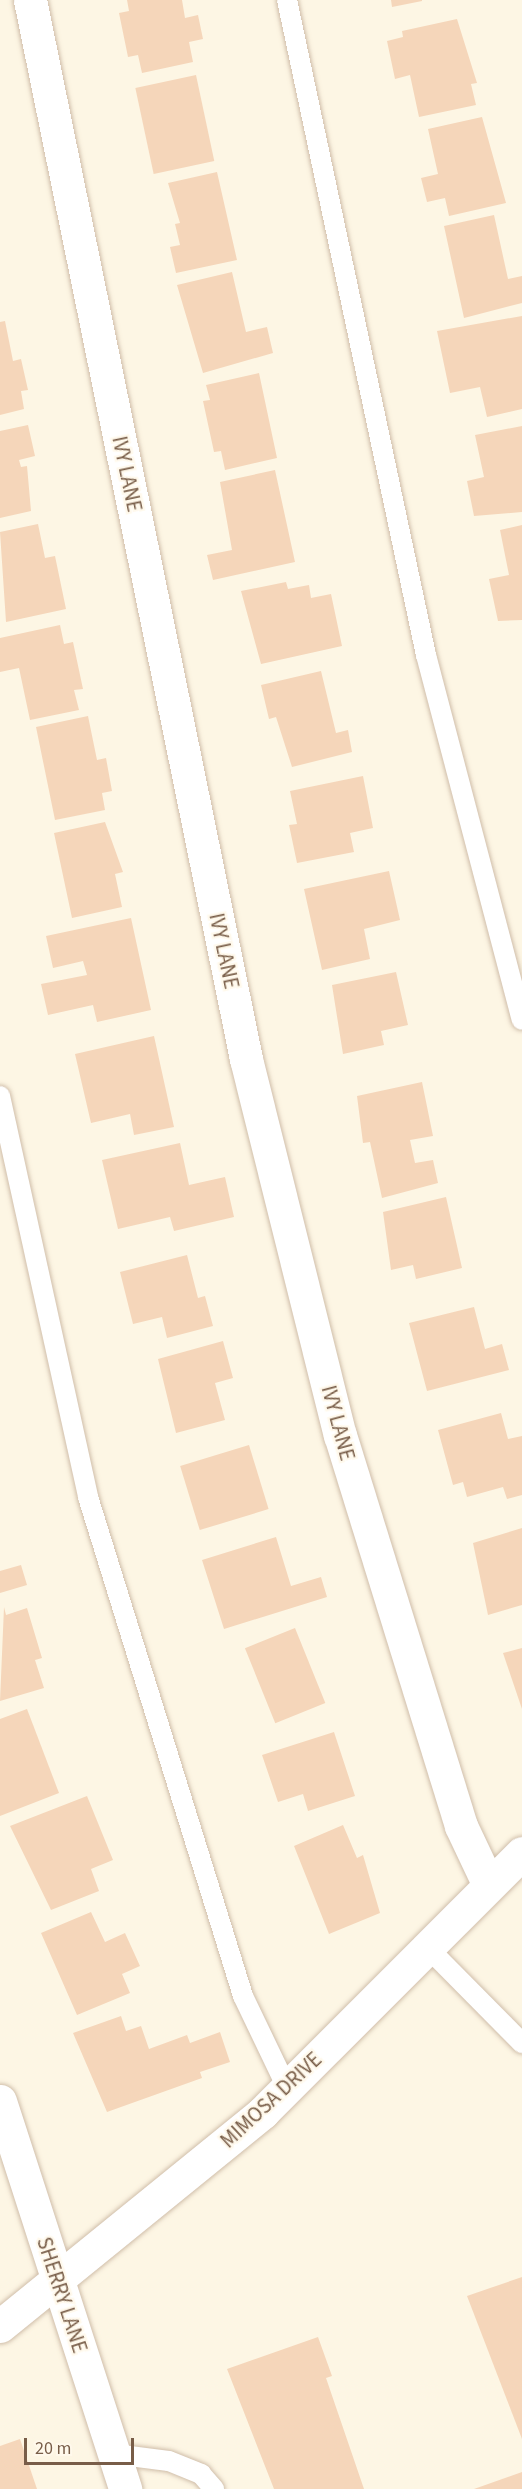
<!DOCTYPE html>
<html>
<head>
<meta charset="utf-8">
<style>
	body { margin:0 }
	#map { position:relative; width:522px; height:2489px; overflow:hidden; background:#fdf6e4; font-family:"Source Sans 3",sans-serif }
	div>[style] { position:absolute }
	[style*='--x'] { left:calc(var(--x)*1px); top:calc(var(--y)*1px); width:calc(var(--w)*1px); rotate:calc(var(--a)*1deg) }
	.building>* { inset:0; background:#f5d6ba; transform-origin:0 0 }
	.roads { filter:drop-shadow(0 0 2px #d0beaa) drop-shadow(0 0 2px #d0beaa) }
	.lane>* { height:20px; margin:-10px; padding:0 10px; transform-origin:10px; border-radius:10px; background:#fff }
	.street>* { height:33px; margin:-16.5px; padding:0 16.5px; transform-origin:16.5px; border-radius:16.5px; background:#fff }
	span { translate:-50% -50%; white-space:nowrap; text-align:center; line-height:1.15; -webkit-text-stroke:4.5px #fff9ec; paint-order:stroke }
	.street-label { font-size:21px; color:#785d48 }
	.scale { position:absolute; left:24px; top:2438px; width:110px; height:27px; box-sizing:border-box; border:3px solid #785d48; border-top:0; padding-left:8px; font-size:18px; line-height:21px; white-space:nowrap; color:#785d48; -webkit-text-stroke:4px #fff9ec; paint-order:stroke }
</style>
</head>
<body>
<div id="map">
	<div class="building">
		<div style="clip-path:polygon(127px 0,182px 0,185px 18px,198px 15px,203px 39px,189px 42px,193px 62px,142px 73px,138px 55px,128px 57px,119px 13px,129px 11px)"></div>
		<div style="clip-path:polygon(391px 0,422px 0,422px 1px,392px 7px)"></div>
		<div style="clip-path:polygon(457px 19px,477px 83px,471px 84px,476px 105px,419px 117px,410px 75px,395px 79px,387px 41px,403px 37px,402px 31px)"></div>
		<div style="left:196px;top:75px;width:88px;height:62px;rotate:78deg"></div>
		<div style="clip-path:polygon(482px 117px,506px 203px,449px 216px,445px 198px,427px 202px,421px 178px,438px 174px,428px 129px)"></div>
		<div style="clip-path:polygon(217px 172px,237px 260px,176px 273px,170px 247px,180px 245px,175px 224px,180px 223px,168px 183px)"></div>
		<div style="clip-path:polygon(494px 215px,508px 279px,522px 276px,522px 303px,464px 318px,444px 226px)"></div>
		<div style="clip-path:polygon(232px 272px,246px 332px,267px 327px,273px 353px,203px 373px,177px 285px)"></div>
		<div style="clip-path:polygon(522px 316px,522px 409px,487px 417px,480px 387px,450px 393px,437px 331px)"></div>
		<div style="clip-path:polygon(5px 321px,13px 361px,21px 359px,28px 390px,21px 391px,24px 409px,0 415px,0 322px)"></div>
		<div style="clip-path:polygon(259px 373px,277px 458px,225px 470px,221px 451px,214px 452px,203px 401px,210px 400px,206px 385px)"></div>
		<div style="clip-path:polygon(28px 425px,35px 456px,19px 460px,21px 467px,27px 466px,31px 511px,0 518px,0 431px)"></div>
		<div style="clip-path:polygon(522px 426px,522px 512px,474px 516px,467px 481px,484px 477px,475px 435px)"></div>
		<div style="clip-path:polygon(275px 470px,295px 562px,213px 580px,207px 555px,232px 550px,220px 482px)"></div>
		<div style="clip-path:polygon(38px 524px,45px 558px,55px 556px,66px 609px,6px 622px,0 532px)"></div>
		<div style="clip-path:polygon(522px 525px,522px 620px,498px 621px,489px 579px,509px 575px,500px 530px)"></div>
		<div style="clip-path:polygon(286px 582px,288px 589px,309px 585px,311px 598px,331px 594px,342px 646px,261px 664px,241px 591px)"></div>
		<div style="clip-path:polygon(60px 625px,64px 644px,73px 642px,83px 689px,74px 690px,79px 710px,30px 720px,19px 668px,0 672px,0 638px)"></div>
		<div style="clip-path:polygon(321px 671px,336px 733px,348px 730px,352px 752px,292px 767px,276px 717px,269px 719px,261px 685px)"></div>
		<div style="clip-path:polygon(88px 716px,97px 760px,106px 758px,112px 791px,102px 793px,105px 810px,55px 820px,36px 727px)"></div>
		<div style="clip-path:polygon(363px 776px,373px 828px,350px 833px,354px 852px,297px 863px,289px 825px,297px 824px,290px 791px)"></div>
		<div style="clip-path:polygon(105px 822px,123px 872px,115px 874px,122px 907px,72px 918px,54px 833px)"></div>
		<div style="clip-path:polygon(389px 871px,400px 920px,364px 929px,370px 959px,322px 970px,304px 889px)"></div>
		<div style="clip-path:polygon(131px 918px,151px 1010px,97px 1022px,93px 1005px,48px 1015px,41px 984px,87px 975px,83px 961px,53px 968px,46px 936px)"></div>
		<div style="clip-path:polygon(396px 972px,408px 1025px,381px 1031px,384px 1045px,343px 1054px,332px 985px)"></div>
		<div style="clip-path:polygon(154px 1036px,174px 1127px,134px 1135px,130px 1114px,91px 1123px,75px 1054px)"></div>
		<div style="clip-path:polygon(422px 1082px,433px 1136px,410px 1140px,415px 1163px,433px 1160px,438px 1183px,382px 1198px,370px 1142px,363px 1143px,357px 1096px)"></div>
		<div style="clip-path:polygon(180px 1143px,189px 1185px,225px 1177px,234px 1217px,174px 1231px,170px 1217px,118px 1229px,102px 1160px)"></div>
		<div style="clip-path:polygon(446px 1197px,462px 1268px,416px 1279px,413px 1265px,391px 1270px,383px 1212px)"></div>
		<div style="clip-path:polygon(187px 1255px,198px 1298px,205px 1296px,213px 1326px,167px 1338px,162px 1317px,133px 1324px,120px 1272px)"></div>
		<div style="clip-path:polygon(474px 1307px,485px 1349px,502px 1344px,509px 1370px,427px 1391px,409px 1323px)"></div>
		<div style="clip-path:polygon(223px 1341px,233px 1378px,215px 1383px,225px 1420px,176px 1433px,158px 1359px)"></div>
		<div style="clip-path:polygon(501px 1413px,508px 1439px,522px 1436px,522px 1495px,507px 1499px,503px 1487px,467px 1497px,463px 1482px,453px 1485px,438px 1430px)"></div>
		<div style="left:249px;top:1445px;width:67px;height:72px;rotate:73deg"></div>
		<div style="clip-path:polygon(522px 1528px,522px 1605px,488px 1615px,473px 1543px)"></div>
		<div style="clip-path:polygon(276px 1537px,291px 1586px,321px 1577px,327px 1597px,224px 1629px,202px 1560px)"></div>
		<div style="clip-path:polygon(21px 1565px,27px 1585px,0 1593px,0 1571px)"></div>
		<div style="clip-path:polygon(4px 1607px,6px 1615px,27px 1608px,42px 1658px,35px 1660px,44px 1688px,0 1701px)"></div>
		<div style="left:295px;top:1628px;width:81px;height:54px;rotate:68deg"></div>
		<div style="clip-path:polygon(522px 1648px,522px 1709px,503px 1653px)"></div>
		<div style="clip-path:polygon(27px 1709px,59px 1793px,0 1816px,0 1719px)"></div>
		<div style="clip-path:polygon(334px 1732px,355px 1796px,308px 1811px,303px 1794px,278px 1802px,262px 1755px)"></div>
		<div style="clip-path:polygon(87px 1796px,113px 1860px,91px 1869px,99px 1891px,51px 1910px,10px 1826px)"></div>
		<div style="clip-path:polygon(343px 1825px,357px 1858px,363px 1855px,380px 1913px,329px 1934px,294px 1846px)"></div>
		<div style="clip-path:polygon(91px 1912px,105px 1942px,125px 1933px,140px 1966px,122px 1974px,130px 1993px,77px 2015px,41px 1933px)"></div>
		<div style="clip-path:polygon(121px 2016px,126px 2031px,141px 2026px,149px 2049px,187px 2035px,190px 2043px,220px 2032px,230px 2062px,200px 2072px,202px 2078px,107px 2112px,73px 2033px)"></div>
		<div style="clip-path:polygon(522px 2277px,522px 2439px,467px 2296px)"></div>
		<div style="clip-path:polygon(318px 2337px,332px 2376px,326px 2378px,364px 2489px,274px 2489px,227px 2369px)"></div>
		<div style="clip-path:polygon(20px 2439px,37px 2489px,0 2489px,0 2446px)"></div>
		<div style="clip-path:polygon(522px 2472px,522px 2489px,474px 2489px)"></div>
	</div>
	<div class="roads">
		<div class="lane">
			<div style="--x:287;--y:0;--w:670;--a:78.02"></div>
			<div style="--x:426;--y:655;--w:377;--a:75.3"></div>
			<div style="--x:0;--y:1096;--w:411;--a:77.6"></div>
			<div style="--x:88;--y:1497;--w:523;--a:72.74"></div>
			<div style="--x:243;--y:1996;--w:102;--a:64.4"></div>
			<div style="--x:428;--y:1948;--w:134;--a:45.3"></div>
			<div style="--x:114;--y:2454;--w:55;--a:7.3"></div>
			<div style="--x:169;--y:2461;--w:35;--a:22"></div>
			<div style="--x:201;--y:2474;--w:20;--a:49"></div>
		</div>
		<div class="street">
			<div style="--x:30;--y:0;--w:1081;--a:78.47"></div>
			<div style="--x:246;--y:1059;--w:388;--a:76"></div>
			<div style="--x:340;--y:1435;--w:409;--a:72.8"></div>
			<div style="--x:461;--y:1826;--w:63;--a:64.7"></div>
			<div style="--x:0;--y:2101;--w:408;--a:72.1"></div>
			<div style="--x:0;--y:2326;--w:339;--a:-39.1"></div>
			<div style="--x:263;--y:2112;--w:366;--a:-45"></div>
		</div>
	</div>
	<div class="street-label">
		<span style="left:127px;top:474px;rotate:78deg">IVY LANE</span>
		<span style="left:224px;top:951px;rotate:78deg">IVY LANE</span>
		<span style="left:338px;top:1423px;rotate:75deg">IVY LANE</span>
		<span style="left:271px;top:2100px;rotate:-43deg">MIMOSA DRIVE</span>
		<span style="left:62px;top:2295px;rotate:72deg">SHERRY LANE</span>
	</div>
	<div class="scale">20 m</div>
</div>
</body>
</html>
